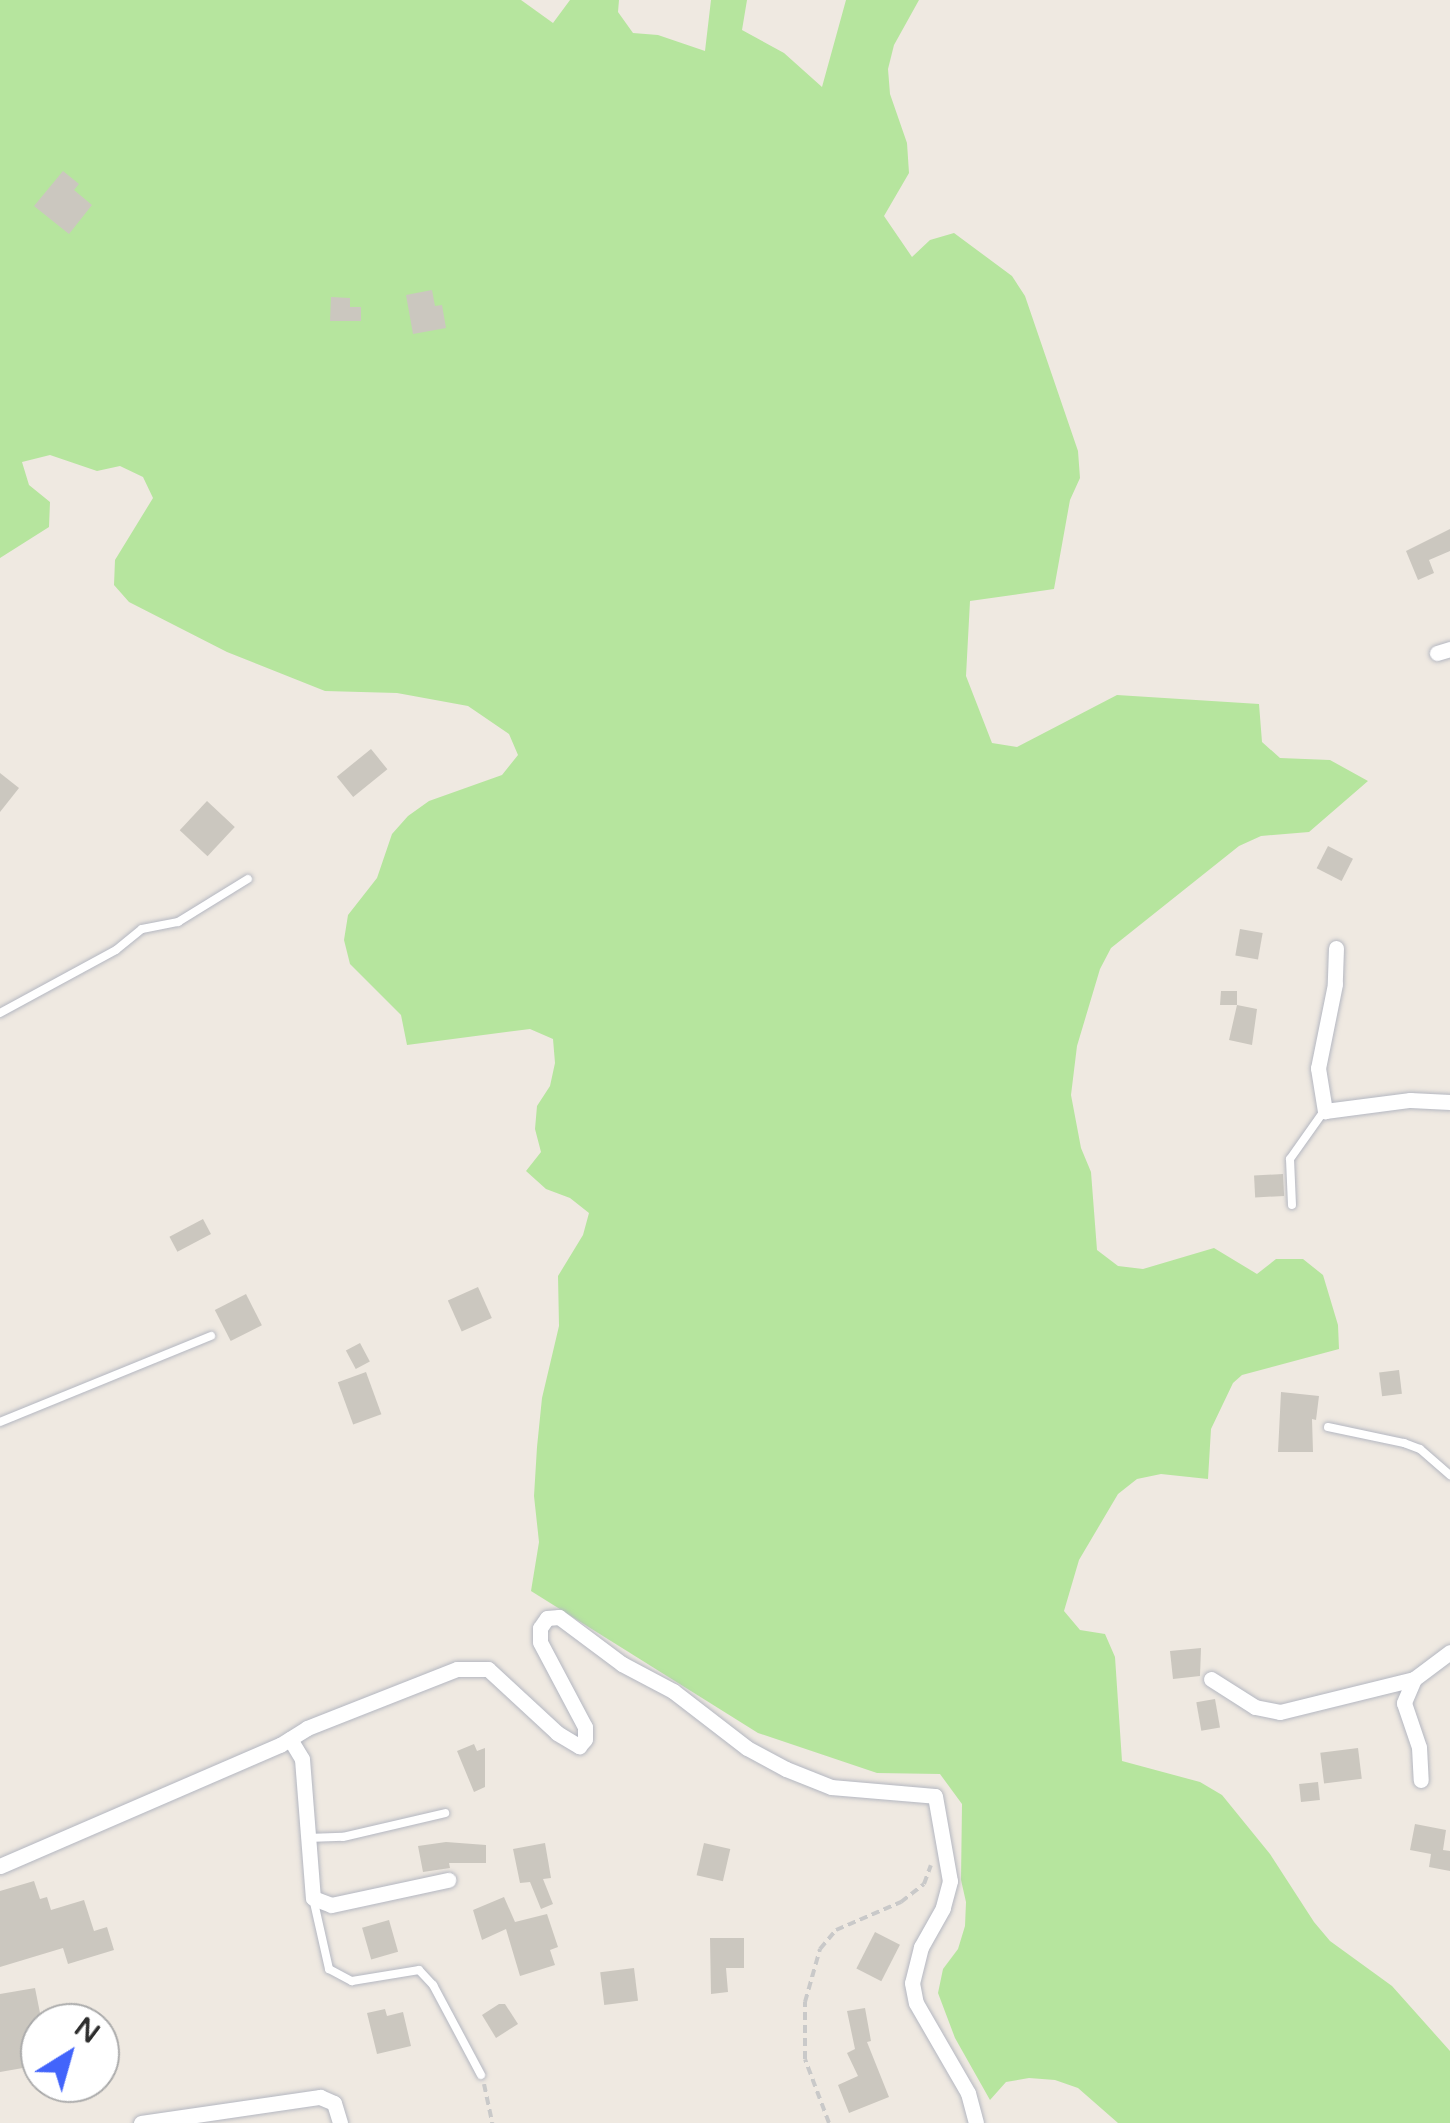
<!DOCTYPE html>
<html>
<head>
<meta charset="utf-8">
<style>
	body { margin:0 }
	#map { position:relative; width:1450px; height:2123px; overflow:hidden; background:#efe9e1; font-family:"Varela Round",sans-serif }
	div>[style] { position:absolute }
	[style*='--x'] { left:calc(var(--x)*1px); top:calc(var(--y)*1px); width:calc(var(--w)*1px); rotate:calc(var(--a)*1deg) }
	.green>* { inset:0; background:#b6e59e }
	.building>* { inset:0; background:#cbc7bf; transform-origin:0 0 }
	.path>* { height:4px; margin-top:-2px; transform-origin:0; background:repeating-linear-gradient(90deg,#c9c9c9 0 8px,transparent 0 13px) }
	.roads { filter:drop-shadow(0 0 2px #b4b7c1) drop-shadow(0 0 2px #b4b7c1) }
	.service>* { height:8px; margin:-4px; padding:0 4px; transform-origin:4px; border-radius:4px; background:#fff }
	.minor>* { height:15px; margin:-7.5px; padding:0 7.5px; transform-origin:7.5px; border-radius:7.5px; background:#fff }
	span { translate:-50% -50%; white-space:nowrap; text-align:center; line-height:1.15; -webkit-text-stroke:8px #fff; paint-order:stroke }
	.north { position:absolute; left:20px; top:2003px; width:100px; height:100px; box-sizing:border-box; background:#fff; border:2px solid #ababab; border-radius:50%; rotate:37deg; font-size:28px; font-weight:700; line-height:40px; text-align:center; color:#2e2e2e }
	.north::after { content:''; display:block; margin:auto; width:35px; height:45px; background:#4264fb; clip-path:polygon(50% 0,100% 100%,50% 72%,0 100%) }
</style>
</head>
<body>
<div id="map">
	<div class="green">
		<div style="clip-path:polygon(0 0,521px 0,553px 23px,570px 0,619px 0,618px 12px,633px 33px,658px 35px,705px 51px,711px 0,747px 0,742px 30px,784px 53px,822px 87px,846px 0,919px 0,894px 45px,888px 69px,890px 94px,907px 143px,909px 173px,884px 216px,912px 257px,930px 240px,954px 233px,1012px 276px,1025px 296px,1078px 451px,1080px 478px,1070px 500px,1054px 589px,970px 601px,966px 676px,992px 743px,1017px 747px,1117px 695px,1259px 704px,1262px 742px,1280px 758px,1330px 760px,1368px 781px,1309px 832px,1261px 836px,1239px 846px,1111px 948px,1100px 969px,1077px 1046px,1071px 1095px,1081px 1148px,1091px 1172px,1097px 1250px,1118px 1266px,1143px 1269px,1214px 1248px,1257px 1274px,1276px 1259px,1303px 1259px,1323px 1275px,1338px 1325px,1339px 1349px,1242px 1375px,1233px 1383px,1211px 1429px,1208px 1479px,1161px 1474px,1137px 1479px,1118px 1494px,1079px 1560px,1064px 1611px,1080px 1630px,1105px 1634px,1115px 1657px,1122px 1761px,1200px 1782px,1222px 1795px,1270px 1854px,1314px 1922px,1330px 1941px,1392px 1986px,1450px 2051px,1450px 2123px,1118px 2123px,1078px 2088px,1055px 2080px,1029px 2078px,1006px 2082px,990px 2100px,955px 2038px,938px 1993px,943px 1969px,958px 1949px,965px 1926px,966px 1902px,961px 1880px,962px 1804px,940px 1774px,877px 1773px,758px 1733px,531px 1591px,539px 1542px,534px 1496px,537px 1447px,542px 1398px,559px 1326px,558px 1276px,583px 1235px,589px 1213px,570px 1198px,546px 1189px,526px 1171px,541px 1152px,535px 1129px,537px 1106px,550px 1086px,555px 1063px,553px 1039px,530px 1029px,407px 1045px,401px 1015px,350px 964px,344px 940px,348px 915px,377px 878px,392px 834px,408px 816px,429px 801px,502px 775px,518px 755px,509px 734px,468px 706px,397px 693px,325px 691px,227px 652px,129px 602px,114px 585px,115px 560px,153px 498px,143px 477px,120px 466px,97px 471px,50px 455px,22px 462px,29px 485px,50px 502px,49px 527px,0 558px)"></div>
	</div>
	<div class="building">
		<div style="clip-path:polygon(63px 171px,79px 184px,74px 190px,92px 205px,69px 234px,34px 206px)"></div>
		<div style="clip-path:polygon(432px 290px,435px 306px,442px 305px,446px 328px,413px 334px,406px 295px)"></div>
		<div style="clip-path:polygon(331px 297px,350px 298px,350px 307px,361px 307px,361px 321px,330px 321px)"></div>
		<div style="clip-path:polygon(1450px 529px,1450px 551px,1429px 560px,1434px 573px,1418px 580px,1406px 551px)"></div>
		<div style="left:371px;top:749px;width:26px;height:44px;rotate:51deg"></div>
		<div style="clip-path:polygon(0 773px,19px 788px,0 812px)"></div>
		<div style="left:207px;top:801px;width:38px;height:40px;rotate:43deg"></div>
		<div style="left:1328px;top:846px;width:28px;height:25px;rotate:27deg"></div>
		<div style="left:1240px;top:929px;width:23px;height:27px;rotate:10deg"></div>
		<div style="clip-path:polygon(1221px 991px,1237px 991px,1237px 1005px,1257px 1009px,1252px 1045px,1229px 1040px,1237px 1005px,1220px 1005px)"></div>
		<div style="left:1283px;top:1174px;width:22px;height:29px;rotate:87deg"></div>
		<div style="left:203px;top:1219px;width:17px;height:38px;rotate:62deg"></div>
		<div style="left:478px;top:1287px;width:34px;height:33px;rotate:66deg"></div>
		<div style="left:246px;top:1294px;width:35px;height:35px;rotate:63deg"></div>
		<div style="left:360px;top:1343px;width:21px;height:16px;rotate:62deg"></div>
		<div style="left:1399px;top:1370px;width:24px;height:20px;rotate:83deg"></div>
		<div style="left:366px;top:1372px;width:45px;height:30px;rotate:70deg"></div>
		<div style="clip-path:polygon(1281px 1392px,1319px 1396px,1316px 1420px,1312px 1419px,1313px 1452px,1278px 1452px)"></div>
		<div style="clip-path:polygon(1201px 1648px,1200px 1676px,1173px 1679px,1170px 1651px)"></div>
		<div style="left:1215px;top:1699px;width:29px;height:19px;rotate:80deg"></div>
		<div style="clip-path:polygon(474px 1744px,477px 1751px,485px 1748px,485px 1787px,474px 1792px,457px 1751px)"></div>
		<div style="left:1358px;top:1748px;width:31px;height:38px;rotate:83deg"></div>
		<div style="left:1318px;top:1782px;width:18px;height:19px;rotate:84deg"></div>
		<div style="clip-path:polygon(1415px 1824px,1446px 1830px,1443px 1850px,1450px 1851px,1450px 1871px,1429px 1867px,1431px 1854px,1410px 1850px)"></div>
		<div style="clip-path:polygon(446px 1842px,486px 1845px,486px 1863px,449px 1863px,450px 1868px,423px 1872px,418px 1846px)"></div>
		<div style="clip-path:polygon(545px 1843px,551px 1878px,543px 1879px,553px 1904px,541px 1909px,530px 1882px,520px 1883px,513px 1849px)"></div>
		<div style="left:704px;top:1843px;width:27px;height:33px;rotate:13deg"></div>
		<div style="clip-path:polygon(34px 1881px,40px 1899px,47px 1897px,51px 1910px,84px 1900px,94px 1931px,107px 1927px,114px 1950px,68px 1964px,63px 1948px,0 1967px,0 1891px)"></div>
		<div style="clip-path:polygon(504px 1897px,515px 1922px,547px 1914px,558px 1947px,550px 1950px,555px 1965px,520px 1976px,506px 1929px,482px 1940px,473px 1910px)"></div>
		<div style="left:389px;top:1920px;width:33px;height:28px;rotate:74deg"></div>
		<div style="left:875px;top:1932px;width:28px;height:41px;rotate:27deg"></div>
		<div style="clip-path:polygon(710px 1938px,744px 1938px,744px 1968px,726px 1968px,728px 1992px,711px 1994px)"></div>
		<div style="left:634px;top:1968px;width:33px;height:34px;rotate:83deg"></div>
		<div style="clip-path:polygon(35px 1988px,42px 2023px,40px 2065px,0 2072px,0 1994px)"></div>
		<div style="clip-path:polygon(499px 2004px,505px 2004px,518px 2024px,496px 2038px,482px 2015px)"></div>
		<div style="clip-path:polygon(865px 2008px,871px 2041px,867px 2042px,889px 2097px,849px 2113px,838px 2085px,858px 2076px,847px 2053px,855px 2049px,847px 2011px)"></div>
		<div style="clip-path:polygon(385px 2009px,387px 2016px,403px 2012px,411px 2046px,377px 2054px,367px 2013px)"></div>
	</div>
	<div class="path">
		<div style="--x:484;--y:2084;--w:40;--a:78"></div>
		<div style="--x:829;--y:2123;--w:68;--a:-110.6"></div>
		<div style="--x:805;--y:2059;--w:57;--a:-90"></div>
		<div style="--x:805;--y:2002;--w:55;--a:-74.2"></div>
		<div style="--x:820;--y:1949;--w:25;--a:-50"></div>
		<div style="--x:836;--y:1930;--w:71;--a:-23.3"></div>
		<div style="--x:901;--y:1902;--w:29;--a:-38"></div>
		<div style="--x:924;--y:1884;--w:20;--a:-70"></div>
	</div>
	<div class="roads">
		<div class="service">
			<div style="--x:0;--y:1013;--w:132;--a:-28.5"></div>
			<div style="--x:116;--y:950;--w:33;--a:-39"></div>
			<div style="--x:142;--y:929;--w:37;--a:-11"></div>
			<div style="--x:178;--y:922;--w:82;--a:-31.6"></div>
			<div style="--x:1292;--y:1205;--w:46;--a:-92.5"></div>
			<div style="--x:1290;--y:1159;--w:59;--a:-54.7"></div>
			<div style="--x:0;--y:1422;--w:228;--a:-22.2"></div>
			<div style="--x:1328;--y:1427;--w:78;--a:11.9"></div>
			<div style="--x:1404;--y:1443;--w:17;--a:21"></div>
			<div style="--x:1420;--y:1449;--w:40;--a:41"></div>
			<div style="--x:307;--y:1838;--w:36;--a:-2"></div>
			<div style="--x:343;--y:1837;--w:105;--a:-13.2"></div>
			<div style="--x:313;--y:1898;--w:73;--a:77.3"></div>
			<div style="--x:329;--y:1969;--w:26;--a:28"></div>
			<div style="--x:352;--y:1981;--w:68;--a:-9.3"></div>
			<div style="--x:419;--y:1970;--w:21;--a:47"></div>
			<div style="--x:433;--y:1985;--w:102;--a:61.9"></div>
		</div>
		<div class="minor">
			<div style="--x:1437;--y:653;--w:14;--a:-17"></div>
			<div style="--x:1336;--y:948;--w:36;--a:92"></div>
			<div style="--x:1335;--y:984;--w:86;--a:101.4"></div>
			<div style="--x:1318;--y:1068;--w:44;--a:80.8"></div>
			<div style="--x:1325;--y:1111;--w:86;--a:-7.4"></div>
			<div style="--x:1410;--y:1100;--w:40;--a:2.9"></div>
			<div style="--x:1211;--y:1679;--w:52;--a:32.5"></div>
			<div style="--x:1255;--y:1707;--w:25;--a:11"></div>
			<div style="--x:1280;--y:1712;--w:138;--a:-13.8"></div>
			<div style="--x:1414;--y:1679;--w:45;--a:-36.9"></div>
			<div style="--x:1414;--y:1679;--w:26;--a:113"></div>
			<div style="--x:1404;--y:1703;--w:46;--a:71.2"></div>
			<div style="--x:1419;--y:1747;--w:33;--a:87"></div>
			<div style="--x:290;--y:1739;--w:23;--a:59"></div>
			<div style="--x:302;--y:1759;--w:139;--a:85.5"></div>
			<div style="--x:313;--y:1898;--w:19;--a:21"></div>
			<div style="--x:331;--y:1905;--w:120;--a:-12.1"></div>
			<div style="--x:0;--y:1866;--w:305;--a:-23.4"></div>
			<div style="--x:280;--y:1745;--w:32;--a:-32"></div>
			<div style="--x:307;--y:1728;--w:161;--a:-21.5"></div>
			<div style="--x:457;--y:1669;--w:31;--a:0"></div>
			<div style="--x:488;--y:1669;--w:94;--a:42.8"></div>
			<div style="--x:557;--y:1733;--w:26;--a:31"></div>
			<div style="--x:579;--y:1746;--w:9;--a:-49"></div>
			<div style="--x:585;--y:1739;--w:12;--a:-90"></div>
			<div style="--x:585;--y:1727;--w:96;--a:-117.9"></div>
			<div style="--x:540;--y:1642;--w:14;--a:-90"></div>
			<div style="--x:540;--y:1628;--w:12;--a:-55"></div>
			<div style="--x:547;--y:1618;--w:12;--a:-5"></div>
			<div style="--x:559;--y:1617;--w:79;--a:36.7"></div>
			<div style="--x:622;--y:1664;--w:58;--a:27.9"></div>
			<div style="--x:673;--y:1691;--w:93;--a:37.6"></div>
			<div style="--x:747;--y:1748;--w:44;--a:28.3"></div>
			<div style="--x:786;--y:1769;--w:48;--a:21.8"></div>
			<div style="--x:831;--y:1787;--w:104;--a:4.9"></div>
			<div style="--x:935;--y:1796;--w:86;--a:80"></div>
			<div style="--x:950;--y:1881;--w:28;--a:105"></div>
			<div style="--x:943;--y:1908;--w:45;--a:119.4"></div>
			<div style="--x:921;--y:1947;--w:37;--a:104"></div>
			<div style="--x:912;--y:1983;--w:20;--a:79"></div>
			<div style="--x:916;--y:2003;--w:104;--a:60"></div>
			<div style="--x:968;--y:2093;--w:31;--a:75"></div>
			<div style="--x:141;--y:2123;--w:181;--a:-8.3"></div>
			<div style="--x:320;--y:2097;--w:15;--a:23"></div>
			<div style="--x:334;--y:2103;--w:21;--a:73"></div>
		</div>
	</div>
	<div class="north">N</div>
</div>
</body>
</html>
